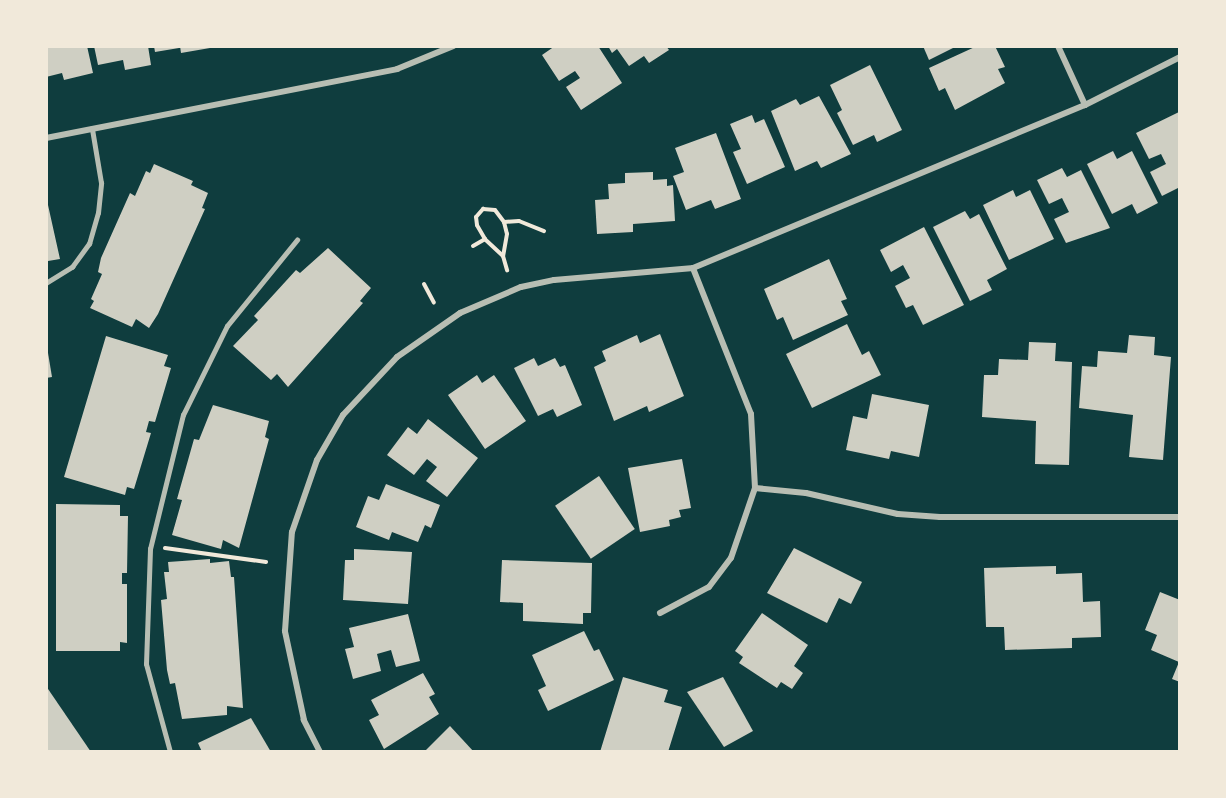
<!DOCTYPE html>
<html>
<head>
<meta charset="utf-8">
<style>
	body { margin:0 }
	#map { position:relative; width:1226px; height:798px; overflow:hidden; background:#0f3d3e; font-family:Lora,serif }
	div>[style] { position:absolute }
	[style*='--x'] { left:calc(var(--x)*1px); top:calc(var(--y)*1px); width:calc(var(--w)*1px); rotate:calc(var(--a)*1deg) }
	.building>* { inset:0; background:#cfcfc3; transform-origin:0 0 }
	.path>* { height:4px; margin:-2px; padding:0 2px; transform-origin:2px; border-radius:2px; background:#f1e9da }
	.service>* { height:4.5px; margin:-2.25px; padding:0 2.25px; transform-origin:2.25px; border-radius:2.25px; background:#b8beb3 }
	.minor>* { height:6px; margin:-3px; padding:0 3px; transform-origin:3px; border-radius:3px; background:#b8beb3 }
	span { translate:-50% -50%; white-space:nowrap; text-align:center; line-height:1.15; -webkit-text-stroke:6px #f1e9da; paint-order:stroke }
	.frame { position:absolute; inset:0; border:48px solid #f1e9da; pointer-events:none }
</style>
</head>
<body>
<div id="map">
	<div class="building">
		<div style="clip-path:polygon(46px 46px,87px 46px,93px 73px,64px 80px,62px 73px,46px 77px)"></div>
		<div style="clip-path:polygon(94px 46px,148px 46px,151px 65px,125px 70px,123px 60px,98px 65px)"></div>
		<div style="clip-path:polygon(154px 46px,179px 46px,179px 48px,155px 52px)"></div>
		<div style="clip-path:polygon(180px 46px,209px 46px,210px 48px,181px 53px)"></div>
		<div style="clip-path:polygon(555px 46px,598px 46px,622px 83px,581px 110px,566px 87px,580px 78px,575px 71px,559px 81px,542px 55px)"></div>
		<div style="clip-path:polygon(608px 46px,666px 46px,669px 50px,649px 63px,644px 56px,629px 66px,617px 49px,612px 53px)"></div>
		<div style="clip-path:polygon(923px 46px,957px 46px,929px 60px)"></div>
		<div style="clip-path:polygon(977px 46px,995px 46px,1005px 67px,998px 69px,1005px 83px,955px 110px,945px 88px,939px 91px,929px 68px)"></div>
		<div style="clip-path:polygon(870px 65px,902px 130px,877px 142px,874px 135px,853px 145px,837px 113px,842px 110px,830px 85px)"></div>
		<div style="clip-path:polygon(819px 96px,851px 154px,821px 168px,817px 161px,795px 171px,771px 111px,796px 99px,800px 105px)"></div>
		<div style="clip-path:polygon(1179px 112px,1180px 187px,1162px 196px,1150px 172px,1166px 164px,1161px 154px,1149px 159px,1136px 133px)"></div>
		<div style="clip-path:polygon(752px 115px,755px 123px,764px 119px,785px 167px,747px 184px,733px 152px,741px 149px,730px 124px)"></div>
		<div style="clip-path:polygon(716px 133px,741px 199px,715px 209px,711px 200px,686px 210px,673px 176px,684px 172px,675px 148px)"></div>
		<div style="clip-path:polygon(1113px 151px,1117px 159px,1132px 151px,1158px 203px,1137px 214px,1132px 204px,1112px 214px,1087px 164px)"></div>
		<div style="clip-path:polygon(154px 164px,193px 181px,191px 185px,208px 193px,202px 208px,205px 209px,158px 314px,149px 328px,136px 319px,132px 327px,90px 308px,94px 301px,91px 299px,102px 274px,98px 272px,101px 258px,130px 193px,135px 196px,146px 171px,150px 173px)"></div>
		<div style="clip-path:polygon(1062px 168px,1067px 177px,1081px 170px,1110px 228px,1066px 243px,1054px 219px,1069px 212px,1062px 198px,1049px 204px,1037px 180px)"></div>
		<div style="clip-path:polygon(653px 172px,653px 180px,667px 179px,667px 186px,673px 185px,675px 221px,633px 224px,633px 232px,597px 234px,595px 200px,609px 199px,608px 184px,625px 183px,625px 173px)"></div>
		<div style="clip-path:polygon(1013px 190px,1016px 197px,1030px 190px,1054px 239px,1009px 260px,983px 205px)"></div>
		<div style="clip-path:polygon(46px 196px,60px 259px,48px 261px,46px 269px)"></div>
		<div style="clip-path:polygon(965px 211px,970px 219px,979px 214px,1007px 269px,987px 280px,992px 290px,970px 301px,933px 227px)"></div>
		<div style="clip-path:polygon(924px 227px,964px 305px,923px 325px,913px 305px,906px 308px,895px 286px,910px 278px,903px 265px,891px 272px,880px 250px)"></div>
		<div style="clip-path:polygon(328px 248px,371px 288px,360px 301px,363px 303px,288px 387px,277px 374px,271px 380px,233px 346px,258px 320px,254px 316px,296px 270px,300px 273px)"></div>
		<div style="clip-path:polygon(829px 259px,847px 299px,841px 301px,848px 315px,793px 340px,783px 317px,777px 320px,764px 289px)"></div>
		<div style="clip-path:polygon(847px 324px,862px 355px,869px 351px,881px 375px,812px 408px,786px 354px)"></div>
		<div style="clip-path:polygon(660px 334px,684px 396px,649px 412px,647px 406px,614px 421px,594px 367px,606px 361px,602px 351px,637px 335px,640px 343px)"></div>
		<div style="clip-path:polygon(1129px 335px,1155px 337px,1154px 355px,1171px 357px,1163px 460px,1129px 457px,1133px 415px,1079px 408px,1082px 366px,1097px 367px,1098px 351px,1127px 353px)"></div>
		<div style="clip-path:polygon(106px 336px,168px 355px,164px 366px,171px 368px,155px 422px,149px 421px,146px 432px,151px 433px,134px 489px,127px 487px,125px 495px,64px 477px)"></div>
		<div style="clip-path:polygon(1029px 342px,1056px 343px,1055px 361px,1072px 362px,1069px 465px,1035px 464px,1036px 421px,982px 417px,984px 375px,998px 375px,999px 359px,1028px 360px)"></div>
		<div style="clip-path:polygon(48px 353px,52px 377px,46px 378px,46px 354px)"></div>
		<div style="clip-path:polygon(534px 358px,538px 366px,555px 358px,560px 367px,565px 365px,582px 405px,557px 417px,553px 409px,538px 416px,514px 368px)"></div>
		<div style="clip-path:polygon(477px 375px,482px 383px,494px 375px,526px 421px,485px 449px,448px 395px)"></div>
		<div style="clip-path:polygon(872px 394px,929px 405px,919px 457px,891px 451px,889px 459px,846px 450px,853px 416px,867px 419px)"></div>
		<div style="clip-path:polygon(213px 405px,269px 421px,265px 437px,269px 439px,239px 548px,223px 540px,221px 549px,172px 535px,182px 500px,177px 499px,194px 439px,199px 440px)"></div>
		<div style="clip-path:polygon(428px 419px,478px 458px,447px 497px,426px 481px,437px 467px,427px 459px,414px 475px,387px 455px,408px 427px,417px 434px)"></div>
		<div style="clip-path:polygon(682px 459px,691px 508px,679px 510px,681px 517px,669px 520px,670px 526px,640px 532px,628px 468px)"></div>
		<div style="left:599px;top:476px;width:64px;height:53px;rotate:56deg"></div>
		<div style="clip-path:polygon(386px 484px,440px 505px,431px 528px,425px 525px,418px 542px,392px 532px,389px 540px,356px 527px,368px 496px,379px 500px)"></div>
		<div style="clip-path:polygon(56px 504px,120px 505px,120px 516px,128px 516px,127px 573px,122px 573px,122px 584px,127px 584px,127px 643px,120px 642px,120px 651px,56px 651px)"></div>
		<div style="clip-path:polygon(794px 548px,862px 582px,851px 604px,839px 598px,827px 623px,767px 593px)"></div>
		<div style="clip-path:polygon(354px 549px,412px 552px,408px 604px,343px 600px,345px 560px,354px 560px)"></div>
		<div style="clip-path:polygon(210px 559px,210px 563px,229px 561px,231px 577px,234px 577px,243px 708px,227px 706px,227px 715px,182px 719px,175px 683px,170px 684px,167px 670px,161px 600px,167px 599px,164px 572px,169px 572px,168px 562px)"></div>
		<div style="clip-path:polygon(502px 560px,592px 563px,591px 613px,583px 613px,583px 624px,523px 621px,523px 603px,500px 602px)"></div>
		<div style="clip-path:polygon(1056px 566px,1056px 574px,1082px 573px,1083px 602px,1100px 601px,1101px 637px,1072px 638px,1072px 648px,1005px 650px,1004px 627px,986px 627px,984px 568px)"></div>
		<div style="clip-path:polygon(1160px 592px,1180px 600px,1180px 682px,1172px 679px,1179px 662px,1151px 650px,1157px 635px,1145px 630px)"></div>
		<div style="clip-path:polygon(762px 613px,808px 645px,794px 666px,803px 673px,792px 689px,781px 682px,777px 688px,739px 663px,743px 657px,735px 651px)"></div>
		<div style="clip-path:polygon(408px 614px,420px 661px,396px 667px,391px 650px,377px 654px,381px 671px,353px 679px,345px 649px,354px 647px,349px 628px)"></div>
		<div style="clip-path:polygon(584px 631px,594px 651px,599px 649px,614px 680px,548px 711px,538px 690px,546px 686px,532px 655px)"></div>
		<div style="clip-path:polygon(423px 673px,435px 694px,429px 697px,439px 714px,384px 749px,369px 720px,379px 715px,371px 700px)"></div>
		<div style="clip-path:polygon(623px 677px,668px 690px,664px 702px,682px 707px,668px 752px,600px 752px)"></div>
		<div style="clip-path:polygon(723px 677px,753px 731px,724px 747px,687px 692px)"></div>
		<div style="clip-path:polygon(46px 686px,91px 752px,46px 752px)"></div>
		<div style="clip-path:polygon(251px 718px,271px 752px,202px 752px,198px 743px)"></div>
		<div style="clip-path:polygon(450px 726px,474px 752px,424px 752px)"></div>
	</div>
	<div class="path">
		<div style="--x:504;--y:222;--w:15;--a:-4"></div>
		<div style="--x:519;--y:221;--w:27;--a:22"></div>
		<div style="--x:473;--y:246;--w:14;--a:-30"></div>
		<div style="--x:503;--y:256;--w:25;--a:-137"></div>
		<div style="--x:485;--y:239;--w:16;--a:-120"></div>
		<div style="--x:477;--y:225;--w:8;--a:-97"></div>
		<div style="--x:476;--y:217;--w:11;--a:-49"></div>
		<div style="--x:483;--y:209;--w:12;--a:5"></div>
		<div style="--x:495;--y:210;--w:15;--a:53"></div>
		<div style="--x:504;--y:222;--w:12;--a:76"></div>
		<div style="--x:507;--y:234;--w:22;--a:100"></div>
		<div style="--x:503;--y:256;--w:15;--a:74"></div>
		<div style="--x:424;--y:284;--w:21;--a:62"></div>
		<div style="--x:165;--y:548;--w:102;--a:7.9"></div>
	</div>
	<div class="service">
		<div style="--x:46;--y:283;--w:31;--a:-32"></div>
		<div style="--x:72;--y:267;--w:29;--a:-54"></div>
		<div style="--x:89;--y:244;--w:32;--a:-74"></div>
		<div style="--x:98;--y:213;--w:30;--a:-84"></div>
		<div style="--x:101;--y:183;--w:55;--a:-99.5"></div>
		<div style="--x:170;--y:752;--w:91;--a:-105.3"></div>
		<div style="--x:146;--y:664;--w:115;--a:-88"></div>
		<div style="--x:150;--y:549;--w:138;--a:-76.2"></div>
		<div style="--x:183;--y:415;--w:99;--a:-63.7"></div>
		<div style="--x:227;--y:326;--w:111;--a:-50.9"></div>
	</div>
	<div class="minor">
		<div style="--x:1058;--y:46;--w:65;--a:65.4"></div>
		<div style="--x:46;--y:138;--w:358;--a:-11.1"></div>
		<div style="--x:397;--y:69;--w:61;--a:-22.3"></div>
		<div style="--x:755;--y:488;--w:51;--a:5.6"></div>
		<div style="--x:806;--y:493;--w:94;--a:12.9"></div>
		<div style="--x:898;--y:514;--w:42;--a:4.1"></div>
		<div style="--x:940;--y:517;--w:240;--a:0"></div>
		<div style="--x:660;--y:613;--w:55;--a:-28"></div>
		<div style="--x:709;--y:587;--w:36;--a:-53"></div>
		<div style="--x:731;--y:558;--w:74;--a:-71.1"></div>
		<div style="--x:755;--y:488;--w:74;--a:-93.1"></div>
		<div style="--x:751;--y:414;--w:157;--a:-111.7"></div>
		<div style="--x:320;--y:752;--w:36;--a:-117"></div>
		<div style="--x:304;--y:720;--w:91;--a:-102.1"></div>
		<div style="--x:285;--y:631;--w:99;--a:-86"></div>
		<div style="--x:292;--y:532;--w:76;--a:-70.9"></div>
		<div style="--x:317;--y:460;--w:52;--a:-60"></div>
		<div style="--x:343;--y:415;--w:79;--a:-47"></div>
		<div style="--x:397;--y:357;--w:77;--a:-34.9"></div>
		<div style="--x:460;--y:313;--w:66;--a:-23.1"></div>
		<div style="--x:521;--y:287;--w:34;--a:-12"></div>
		<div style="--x:554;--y:280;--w:140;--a:-4.9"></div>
		<div style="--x:693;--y:268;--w:425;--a:-22.6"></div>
		<div style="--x:1085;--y:105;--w:106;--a:-26.8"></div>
	</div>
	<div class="frame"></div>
</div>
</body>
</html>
